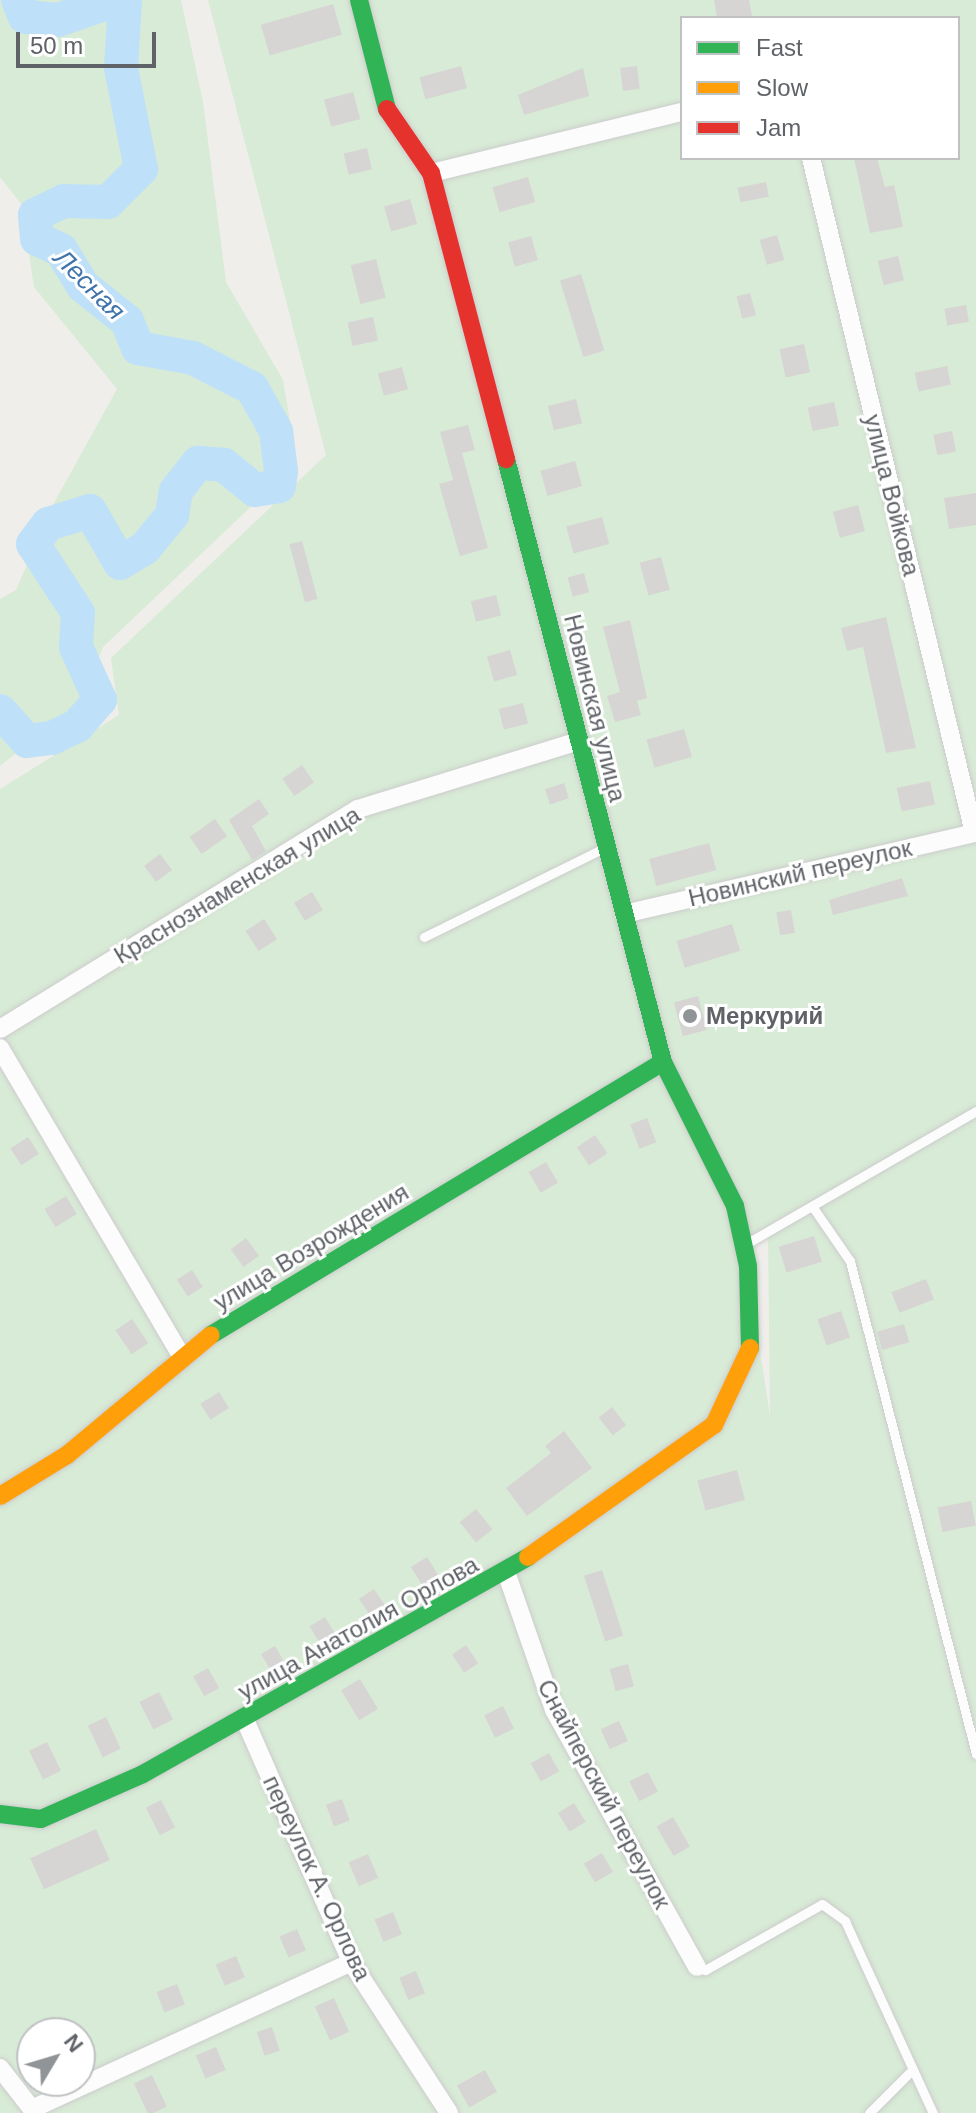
<!DOCTYPE html>
<html>
<head>
<meta charset="utf-8">
<style>
	body { margin:0 }
	#map { position:relative; width:976px; height:2113px; overflow:hidden; background:#efeeea; font-family:Arial,sans-serif }
	div>[style] { position:absolute }
	[style*='--x'] { left:calc(var(--x)*1px); top:calc(var(--y)*1px); width:calc(var(--w)*1px); rotate:calc(var(--a)*1deg) }
	.green>* { inset:0; background:#d8ebd6 }
	.river>* { height:34px; margin:-17px; padding:0 17px; transform-origin:17px; border-radius:17px; background:#bfe0f9 }
	.building>* { inset:0; background:#d6d5d3; transform-origin:0 0 }
	.roads { filter:drop-shadow(0 0 2px #cbcccc) drop-shadow(0 0 2px #cbcccc) }
	.lane>* { height:9px; margin:-4.5px; padding:0 4.5px; transform-origin:4.5px; border-radius:4.5px; background:#fdfcfc }
	.street>* { height:18px; margin:-9px; padding:0 9px; transform-origin:9px; border-radius:9px; background:#fdfcfc }
	.fast>* { height:18px; margin:-9px; padding:0 9px; transform-origin:9px; border-radius:9px; background:#30b455 }
	.slow>* { height:18px; margin:-9px; padding:0 9px; transform-origin:9px; border-radius:9px; background:#ff9f0a }
	.jam>* { height:18px; margin:-9px; padding:0 9px; transform-origin:9px; border-radius:9px; background:#e5322d }
	.dots>* { width:22px; height:22px; translate:-50% -50%; box-sizing:border-box; border:4px solid #fff; border-radius:50% }
	span { translate:-50% -50%; white-space:nowrap; text-align:center; line-height:1.15; -webkit-text-stroke:6px #fff; paint-order:stroke }
	.street-label { font-size:24px; color:#5f6368 }
	.poi-label { font-size:24px; color:#5f6368; font-weight:700 }
	.left { translate:0 -50%; text-align:left }
	.water-label { font-size:26px; color:#4174aa; font-style:italic }
	.legend { position:absolute; left:680px; top:16px; width:280px; height:144px; box-sizing:border-box; background:#fff; border:2px solid #bfc1c3; margin:0; padding:10px 14px; list-style:none; font-size:24px; color:#5f6368 }
	.legend li { display:flex; align-items:center; gap:16px; height:40px }
	.legend b { width:40px; border:2px solid #bfc1c3 }
	.north { position:absolute; left:16px; top:2017px; width:80px; height:80px; box-sizing:border-box; background:#fff; border:2px solid #bfc1c3; border-radius:50%; rotate:52deg; font-size:22px; font-weight:700; line-height:32px; text-align:center; color:#5f6368 }
	.north::after { content:''; display:block; margin:auto; width:28px; height:36px; background:#919496; clip-path:polygon(50% 0,100% 100%,50% 72%,0 100%) }
	.scale { position:absolute; left:16px; top:32px; width:140px; height:36px; box-sizing:border-box; border:4px solid #5f6368; border-top:0; padding-left:10px; font-size:24px; line-height:28px; white-space:nowrap; color:#5f6368; -webkit-text-stroke:6px #fff; paint-order:stroke }
</style>
</head>
<body>
<div id="map">
	<div class="green">
		<div style="clip-path:polygon(0 0,181px 0,203px 102px,226px 282px,283px 380px,297px 463px,103px 647px,82px 700px,0 766px,0 599px,16px 590px,54px 503px,117px 389px,34px 287px,22px 205px,0 177px)"></div>
		<div style="clip-path:polygon(evenodd,208px 0,976px 0,976px 2113px,0 2113px,0 789px,119px 715px,111px 658px,326px 455px,208px 0,682px 18px,958px 18px,958px 158px,682px 158px,682px 18px,208px 0,768px 1231px,770px 1415px,770px 1416px,744px 1246px,768px 1231px,208px 0,32px 2033px,80px 2033px,80px 2081px,32px 2081px,32px 2033px)"></div>
	</div>
	<div class="river">
		<div style="--x:18;--y:0;--w:18;--a:68"></div>
		<div style="--x:25;--y:17;--w:33;--a:5"></div>
		<div style="--x:58;--y:20;--w:61;--a:-19"></div>
		<div style="--x:0;--y:711;--w:40;--a:48"></div>
		<div style="--x:27;--y:741;--w:25;--a:-7"></div>
		<div style="--x:52;--y:738;--w:28;--a:-26"></div>
		<div style="--x:77;--y:726;--w:35;--a:-49"></div>
		<div style="--x:100;--y:700;--w:58;--a:-114.4"></div>
		<div style="--x:76;--y:647;--w:34;--a:-87"></div>
		<div style="--x:78;--y:613;--w:82;--a:-123.1"></div>
		<div style="--x:33;--y:544;--w:25;--a:-53"></div>
		<div style="--x:48;--y:524;--w:44;--a:-17.2"></div>
		<div style="--x:90;--y:511;--w:60;--a:60"></div>
		<div style="--x:120;--y:563;--w:29;--a:-31"></div>
		<div style="--x:145;--y:548;--w:43;--a:-50.7"></div>
		<div style="--x:172;--y:515;--w:24;--a:-81"></div>
		<div style="--x:176;--y:491;--w:36;--a:-52"></div>
		<div style="--x:198;--y:463;--w:26;--a:4"></div>
		<div style="--x:224;--y:465;--w:40;--a:39"></div>
		<div style="--x:255;--y:490;--w:24;--a:-9"></div>
		<div style="--x:279;--y:486;--w:15;--a:-82"></div>
		<div style="--x:281;--y:471;--w:40;--a:-97.1"></div>
		<div style="--x:276;--y:431;--w:49;--a:-119.2"></div>
		<div style="--x:252;--y:388;--w:66;--a:-153"></div>
		<div style="--x:193;--y:358;--w:56;--a:-169.7"></div>
		<div style="--x:138;--y:348;--w:29;--a:-112"></div>
		<div style="--x:127;--y:321;--w:56;--a:-141.5"></div>
		<div style="--x:83;--y:286;--w:42;--a:-121.4"></div>
		<div style="--x:61;--y:250;--w:26;--a:-155"></div>
		<div style="--x:37;--y:239;--w:24;--a:-95"></div>
		<div style="--x:35;--y:215;--w:32;--a:-26"></div>
		<div style="--x:64;--y:201;--w:44;--a:1.3"></div>
		<div style="--x:108;--y:202;--w:47;--a:-45"></div>
		<div style="--x:141;--y:169;--w:103;--a:-101.2"></div>
		<div style="--x:121;--y:68;--w:68;--a:-86.6"></div>
	</div>
	<div class="building">
		<div style="clip-path:polygon(714px 0,749px 0,752px 16px,717px 18px)"></div>
		<div style="left:333px;top:4px;width:32px;height:75px;rotate:74deg"></div>
		<div style="left:461px;top:66px;width:23px;height:43px;rotate:75deg"></div>
		<div style="left:637px;top:66px;width:23px;height:17px;rotate:83deg"></div>
		<div style="clip-path:polygon(583px 68px,589px 96px,524px 115px,518px 95px)"></div>
		<div style="left:353px;top:92px;width:28px;height:30px;rotate:75deg"></div>
		<div style="left:367px;top:148px;width:22px;height:24px;rotate:77deg"></div>
		<div style="clip-path:polygon(854px 158px,877px 158px,885px 187px,894px 185px,903px 227px,870px 233px)"></div>
		<div style="left:528px;top:177px;width:26px;height:37px;rotate:74deg"></div>
		<div style="left:766px;top:182px;width:15px;height:29px;rotate:79deg"></div>
		<div style="left:410px;top:199px;width:26px;height:27px;rotate:74deg"></div>
		<div style="left:777px;top:235px;width:26px;height:18px;rotate:74deg"></div>
		<div style="left:531px;top:236px;width:25px;height:24px;rotate:74deg"></div>
		<div style="left:898px;top:256px;width:25px;height:21px;rotate:76deg"></div>
		<div style="left:376px;top:259px;width:40px;height:26px;rotate:76deg"></div>
		<div style="left:581px;top:274px;width:80px;height:22px;rotate:73deg"></div>
		<div style="left:750px;top:293px;width:23px;height:14px;rotate:75deg"></div>
		<div style="left:966px;top:305px;width:17px;height:22px;rotate:80deg"></div>
		<div style="left:373px;top:317px;width:24px;height:26px;rotate:78deg"></div>
		<div style="left:804px;top:344px;width:29px;height:25px;rotate:78deg"></div>
		<div style="left:947px;top:366px;width:19px;height:33px;rotate:78deg"></div>
		<div style="left:402px;top:367px;width:23px;height:25px;rotate:75deg"></div>
		<div style="left:576px;top:399px;width:25px;height:29px;rotate:76deg"></div>
		<div style="left:834px;top:402px;width:24px;height:27px;rotate:78deg"></div>
		<div style="clip-path:polygon(468px 425px,475px 450px,462px 453px,488px 548px,460px 556px,439px 484px,453px 480px,440px 432px)"></div>
		<div style="left:952px;top:431px;width:21px;height:19px;rotate:79deg"></div>
		<div style="left:575px;top:461px;width:26px;height:36px;rotate:74deg"></div>
		<div style="clip-path:polygon(976px 493px,976px 525px,949px 529px,944px 498px)"></div>
		<div style="left:858px;top:505px;width:27px;height:26px;rotate:75deg"></div>
		<div style="left:602px;top:517px;width:28px;height:37px;rotate:75deg"></div>
		<div style="left:302px;top:541px;width:60px;height:13px;rotate:75deg"></div>
		<div style="left:661px;top:557px;width:34px;height:22px;rotate:75deg"></div>
		<div style="left:584px;top:573px;width:20px;height:17px;rotate:75deg"></div>
		<div style="left:496px;top:595px;width:21px;height:26px;rotate:76deg"></div>
		<div style="clip-path:polygon(886px 617px,916px 748px,886px 753px,863px 647px,847px 651px,841px 628px)"></div>
		<div style="clip-path:polygon(630px 620px,647px 698px,637px 701px,641px 715px,615px 722px,607px 696px,620px 692px,603px 627px)"></div>
		<div style="left:510px;top:650px;width:26px;height:24px;rotate:74deg"></div>
		<div style="left:523px;top:703px;width:21px;height:25px;rotate:76deg"></div>
		<div style="left:684px;top:729px;width:29px;height:39px;rotate:74deg"></div>
		<div style="left:302px;top:765px;width:21px;height:24px;rotate:55deg"></div>
		<div style="left:930px;top:781px;width:24px;height:34px;rotate:78deg"></div>
		<div style="left:564px;top:783px;width:16px;height:20px;rotate:72deg"></div>
		<div style="clip-path:polygon(259px 799px,269px 814px,252px 826px,266px 851px,252px 860px,229px 820px)"></div>
		<div style="left:215px;top:819px;width:21px;height:31px;rotate:55deg"></div>
		<div style="left:709px;top:843px;width:28px;height:62px;rotate:75deg"></div>
		<div style="left:160px;top:854px;width:20px;height:20px;rotate:53deg"></div>
		<div style="clip-path:polygon(902px 878px,908px 896px,833px 915px,829px 900px)"></div>
		<div style="left:312px;top:892px;width:21px;height:21px;rotate:59deg"></div>
		<div style="left:791px;top:910px;width:23px;height:15px;rotate:80deg"></div>
		<div style="left:264px;top:919px;width:24px;height:22px;rotate:57deg"></div>
		<div style="left:732px;top:924px;width:28px;height:58px;rotate:73deg"></div>
		<div style="left:698px;top:996px;width:35px;height:25px;rotate:75deg"></div>
		<div style="left:647px;top:1118px;width:26px;height:18px;rotate:69deg"></div>
		<div style="left:595px;top:1135px;width:22px;height:22px;rotate:56deg"></div>
		<div style="left:28px;top:1137px;width:20px;height:21px;rotate:57deg"></div>
		<div style="left:546px;top:1162px;width:24px;height:20px;rotate:60deg"></div>
		<div style="left:66px;top:1196px;width:21px;height:25px;rotate:59deg"></div>
		<div style="left:814px;top:1236px;width:27px;height:37px;rotate:73deg"></div>
		<div style="left:246px;top:1238px;width:22px;height:19px;rotate:54deg"></div>
		<div style="left:192px;top:1270px;width:20px;height:18px;rotate:57deg"></div>
		<div style="left:926px;top:1279px;width:22px;height:37px;rotate:69deg"></div>
		<div style="left:841px;top:1311px;width:28px;height:25px;rotate:71deg"></div>
		<div style="left:132px;top:1319px;width:29px;height:20px;rotate:56deg"></div>
		<div style="left:904px;top:1324px;width:19px;height:28px;rotate:74deg"></div>
		<div style="left:219px;top:1392px;width:19px;height:22px;rotate:58deg"></div>
		<div style="left:612px;top:1407px;width:23px;height:17px;rotate:52deg"></div>
		<div style="clip-path:polygon(564px 1431px,592px 1468px,527px 1516px,506px 1488px,551px 1453px,545px 1446px)"></div>
		<div style="left:737px;top:1470px;width:31px;height:41px;rotate:75deg"></div>
		<div style="left:971px;top:1501px;width:25px;height:34px;rotate:79deg"></div>
		<div style="left:476px;top:1509px;width:26px;height:21px;rotate:51deg"></div>
		<div style="left:427px;top:1557px;width:22px;height:19px;rotate:58deg"></div>
		<div style="left:602px;top:1570px;width:69px;height:19px;rotate:72deg"></div>
		<div style="left:374px;top:1589px;width:22px;height:18px;rotate:56deg"></div>
		<div style="left:325px;top:1617px;width:29px;height:18px;rotate:59deg"></div>
		<div style="left:466px;top:1645px;width:22px;height:17px;rotate:56deg"></div>
		<div style="left:275px;top:1646px;width:22px;height:16px;rotate:60deg"></div>
		<div style="left:628px;top:1664px;width:23px;height:19px;rotate:75deg"></div>
		<div style="left:208px;top:1668px;width:23px;height:17px;rotate:61deg"></div>
		<div style="left:360px;top:1679px;width:35px;height:22px;rotate:59deg"></div>
		<div style="left:159px;top:1692px;width:31px;height:22px;rotate:63deg"></div>
		<div style="left:503px;top:1706px;width:25px;height:21px;rotate:64deg"></div>
		<div style="left:106px;top:1717px;width:35px;height:20px;rotate:65deg"></div>
		<div style="left:619px;top:1721px;width:22px;height:20px;rotate:66deg"></div>
		<div style="left:47px;top:1742px;width:32px;height:20px;rotate:64deg"></div>
		<div style="left:549px;top:1753px;width:21px;height:21px;rotate:61deg"></div>
		<div style="left:648px;top:1772px;width:22px;height:21px;rotate:63deg"></div>
		<div style="left:342px;top:1799px;width:23px;height:17px;rotate:70deg"></div>
		<div style="left:161px;top:1800px;width:31px;height:17px;rotate:63deg"></div>
		<div style="left:574px;top:1803px;width:22px;height:19px;rotate:58deg"></div>
		<div style="left:673px;top:1817px;width:34px;height:19px;rotate:60deg"></div>
		<div style="left:96px;top:1829px;width:34px;height:72px;rotate:66deg"></div>
		<div style="left:602px;top:1853px;width:22px;height:21px;rotate:60deg"></div>
		<div style="left:368px;top:1854px;width:26px;height:21px;rotate:67deg"></div>
		<div style="left:393px;top:1912px;width:24px;height:20px;rotate:68deg"></div>
		<div style="left:297px;top:1929px;width:23px;height:19px;rotate:67deg"></div>
		<div style="left:236px;top:1956px;width:23px;height:22px;rotate:67deg"></div>
		<div style="left:416px;top:1971px;width:24px;height:18px;rotate:68deg"></div>
		<div style="left:177px;top:1984px;width:22px;height:22px;rotate:69deg"></div>
		<div style="left:334px;top:1998px;width:37px;height:21px;rotate:66deg"></div>
		<div style="left:272px;top:2027px;width:25px;height:16px;rotate:72deg"></div>
		<div style="left:216px;top:2047px;width:25px;height:22px;rotate:67deg"></div>
		<div style="left:485px;top:2070px;width:25px;height:32px;rotate:61deg"></div>
		<div style="left:152px;top:2075px;width:35px;height:20px;rotate:65deg"></div>
	</div>
	<div class="roads">
		<div class="lane">
			<div style="--x:424;--y:937;--w:203;--a:-26.3"></div>
			<div style="--x:812;--y:1206;--w:67;--a:55.4"></div>
			<div style="--x:850;--y:1261;--w:509;--a:75.66"></div>
			<div style="--x:744;--y:1245;--w:268;--a:-30"></div>
			<div style="--x:697;--y:1967;--w:9;--a:21"></div>
			<div style="--x:705;--y:1970;--w:134;--a:-29.4"></div>
			<div style="--x:822;--y:1904;--w:29;--a:36"></div>
			<div style="--x:845;--y:1921;--w:211;--a:65.4"></div>
			<div style="--x:869;--y:2113;--w:57;--a:-45"></div>
		</div>
		<div class="street">
			<div style="--x:811;--y:158;--w:694;--a:76.42"></div>
			<div style="--x:431;--y:173;--w:258;--a:-13.7"></div>
			<div style="--x:624;--y:914;--w:361;--a:-13"></div>
			<div style="--x:0;--y:1029;--w:420;--a:-31.6"></div>
			<div style="--x:358;--y:809;--w:231;--a:-17.1"></div>
			<div style="--x:0;--y:1048;--w:355;--a:59.5"></div>
			<div style="--x:506;--y:1572;--w:146;--a:70.8"></div>
			<div style="--x:554;--y:1710;--w:294;--a:60.9"></div>
			<div style="--x:245;--y:1720;--w:264;--a:66.3"></div>
			<div style="--x:351;--y:1962;--w:180;--a:57"></div>
			<div style="--x:0;--y:2068;--w:57;--a:52.1"></div>
			<div style="--x:32;--y:2109;--w:351;--a:-24.7"></div>
		</div>
		<div class="fast">
			<div style="--x:359;--y:0;--w:113;--a:75.6"></div>
			<div style="--x:506;--y:459;--w:623;--a:75.41"></div>
			<div style="--x:663;--y:1062;--w:161;--a:63.4"></div>
			<div style="--x:735;--y:1206;--w:61;--a:77.8"></div>
			<div style="--x:748;--y:1266;--w:82;--a:88.6"></div>
			<div style="--x:211;--y:1335;--w:528;--a:-31.13"></div>
			<div style="--x:0;--y:1814;--w:41;--a:7"></div>
			<div style="--x:41;--y:1819;--w:111;--a:-23.8"></div>
			<div style="--x:143;--y:1774;--w:442;--a:-29.4"></div>
		</div>
		<div class="slow">
			<div style="--x:0;--y:1496;--w:79;--a:-31.5"></div>
			<div style="--x:67;--y:1455;--w:187;--a:-39.8"></div>
			<div style="--x:528;--y:1557;--w:228;--a:-35.4"></div>
			<div style="--x:714;--y:1425;--w:85;--a:-64.9"></div>
		</div>
		<div class="jam">
			<div style="--x:387;--y:109;--w:78;--a:55.5"></div>
			<div style="--x:431;--y:173;--w:296;--a:75.3"></div>
		</div>
	</div>
	<div class="dots">
		<div style="left:690px;top:1016px;background:#919496"></div>
	</div>
	<div class="street-label">
		<span style="left:892px;top:495px;rotate:76deg">улица Войкова</span>
		<span style="left:595px;top:708px;rotate:76deg">Новинская улица</span>
		<span style="left:800px;top:873px;rotate:-13deg">Новинский переулок</span>
		<span style="left:237px;top:885px;rotate:-31deg">Краснознаменская улица</span>
		<span style="left:311px;top:1247px;rotate:-31deg">улица Возрождения</span>
		<span style="left:358px;top:1628px;rotate:-29deg">улица Анатолия Орлова</span>
		<span style="left:604px;top:1794px;rotate:62deg">Снайперский переулок</span>
		<span style="left:317px;top:1878px;rotate:65deg">переулок А. Орлова</span>
	</div>
	<div class="poi-label">
		<span class="left" style="left:706px;top:1016px">Меркурий</span>
	</div>
	<div class="water-label">
		<span style="left:89px;top:285px;rotate:45deg">Лесная</span>
	</div>
	<ul class="legend">
	<li><b style="height:10px;background:#30b455"></b>Fast</li>
	<li><b style="height:10px;background:#ff9f0a"></b>Slow</li>
	<li><b style="height:10px;background:#e5322d"></b>Jam</li>
	</ul>
	<div class="north">N</div>
	<div class="scale">50 m</div>
</div>
</body>
</html>
